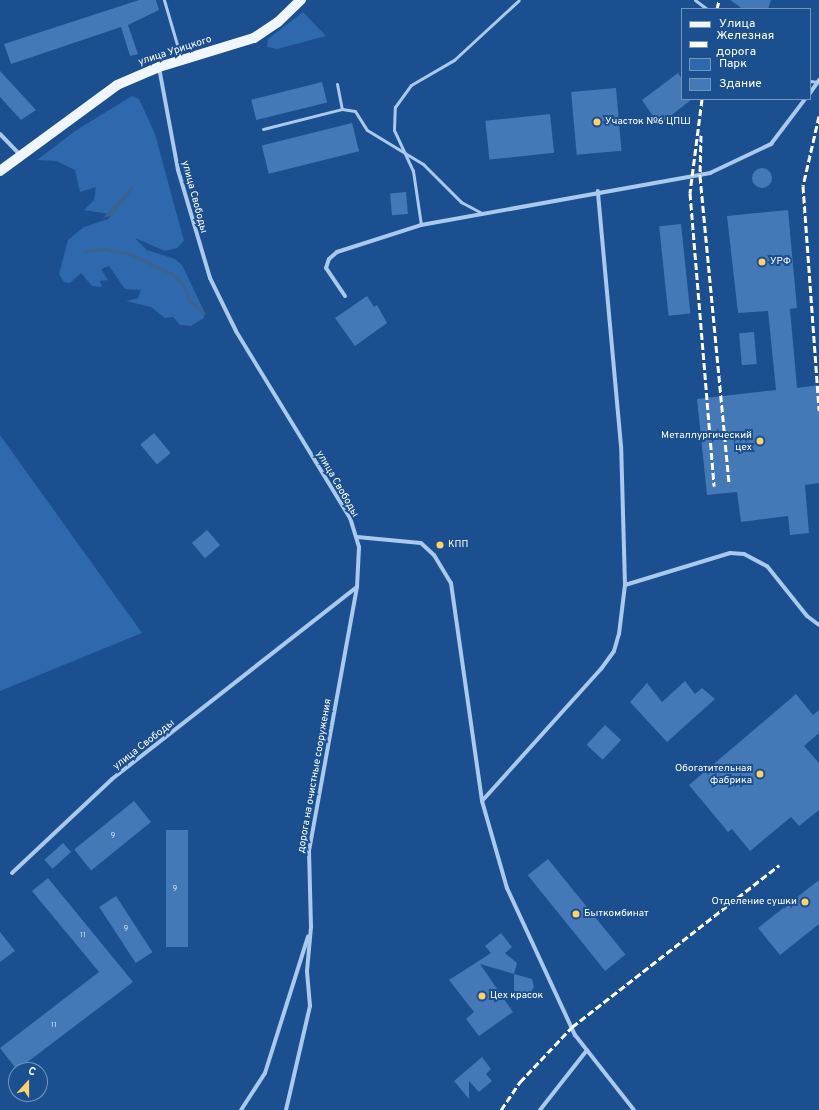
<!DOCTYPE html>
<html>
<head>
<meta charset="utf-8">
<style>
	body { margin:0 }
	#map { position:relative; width:819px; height:1110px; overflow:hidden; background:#1b4f8f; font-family:Overpass,sans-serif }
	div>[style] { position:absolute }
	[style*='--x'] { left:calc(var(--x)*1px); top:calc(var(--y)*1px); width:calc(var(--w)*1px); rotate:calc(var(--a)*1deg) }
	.green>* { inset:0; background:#2e69ad }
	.water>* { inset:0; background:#3c6290 }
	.stream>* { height:3px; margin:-1.5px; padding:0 1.5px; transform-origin:1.5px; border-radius:1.5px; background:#3c6290 }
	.building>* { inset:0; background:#4478b7; transform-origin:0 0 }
	.round { border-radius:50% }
	.service>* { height:3px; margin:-1.5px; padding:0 1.5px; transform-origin:1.5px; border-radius:1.5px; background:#a9c9ee }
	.minor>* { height:4px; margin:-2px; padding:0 2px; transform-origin:2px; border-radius:2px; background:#a9c9ee }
	.primary>* { height:10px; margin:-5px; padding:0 5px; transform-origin:5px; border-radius:5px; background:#f0f6ff }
	.rail>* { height:3px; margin-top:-1.5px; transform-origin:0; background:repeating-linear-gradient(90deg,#fff 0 7px,transparent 0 10px) }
	.dots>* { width:11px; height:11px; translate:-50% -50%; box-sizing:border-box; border:2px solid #1b4f8f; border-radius:50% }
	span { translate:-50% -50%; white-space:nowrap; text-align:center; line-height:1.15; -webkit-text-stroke:4px #1b4f8f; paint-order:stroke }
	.number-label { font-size:8px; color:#d0dded }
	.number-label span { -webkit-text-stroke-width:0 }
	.street-label { font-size:10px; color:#fff }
	.poi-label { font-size:10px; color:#fff }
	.left { translate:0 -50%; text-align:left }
	.right { translate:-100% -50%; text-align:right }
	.legend { position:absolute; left:681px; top:8px; width:130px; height:92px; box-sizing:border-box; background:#1b4f8f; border:1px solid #7695bc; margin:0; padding:5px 7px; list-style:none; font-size:12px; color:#fff }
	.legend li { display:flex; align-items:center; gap:8px; height:20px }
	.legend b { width:20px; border:1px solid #7695bc }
	.north { position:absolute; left:8px; top:1062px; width:40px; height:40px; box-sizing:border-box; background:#1b4f8f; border:1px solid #7695bc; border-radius:50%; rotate:21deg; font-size:11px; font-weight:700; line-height:16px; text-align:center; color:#fff }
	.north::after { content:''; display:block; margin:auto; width:14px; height:18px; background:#ffd166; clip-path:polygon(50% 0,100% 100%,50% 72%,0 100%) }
</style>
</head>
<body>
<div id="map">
	<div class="green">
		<div style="clip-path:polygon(303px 12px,326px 36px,277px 49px,267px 47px,268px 39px)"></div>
		<div style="clip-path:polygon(132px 96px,139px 99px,155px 134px,184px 241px,177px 248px,165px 251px,135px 238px,147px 250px,175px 259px,182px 265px,204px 311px,204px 318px,191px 326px,180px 325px,173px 317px,165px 318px,151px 307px,126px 301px,138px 298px,141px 290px,125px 289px,109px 266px,101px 269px,108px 280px,100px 281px,102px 287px,92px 286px,81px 273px,70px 283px,64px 282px,59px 274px,68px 240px,84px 227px,108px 219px,134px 187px,109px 214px,84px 210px,94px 200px,96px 187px,80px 192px,75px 170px,56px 161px,37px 160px,75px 131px)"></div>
		<div style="clip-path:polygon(0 435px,142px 633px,0 691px)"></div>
	</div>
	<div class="water">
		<div style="clip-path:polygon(134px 187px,113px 215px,103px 218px,130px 188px)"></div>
	</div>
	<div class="stream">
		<div style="--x:85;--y:251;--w:18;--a:-6"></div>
		<div style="--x:103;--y:249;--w:27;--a:10"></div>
		<div style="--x:130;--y:254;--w:47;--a:25.5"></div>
		<div style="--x:172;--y:274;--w:15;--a:42"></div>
		<div style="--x:183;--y:284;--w:18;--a:68"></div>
		<div style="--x:190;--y:301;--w:18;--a:41"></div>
	</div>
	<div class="building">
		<div style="clip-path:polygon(139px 0,156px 0,159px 10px,128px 25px,138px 54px,130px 56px,121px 27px,11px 64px,4px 44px)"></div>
		<div style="clip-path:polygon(730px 0,771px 0,768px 9px,743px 9px)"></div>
		<div style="clip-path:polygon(0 71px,36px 110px,21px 120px,0 97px)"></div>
		<div style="clip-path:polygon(678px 73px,682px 79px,682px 99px,692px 99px,659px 125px,642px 100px)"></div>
		<div style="left:322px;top:82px;width:21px;height:73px;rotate:76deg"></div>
		<div style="left:616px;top:88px;width:63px;height:45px;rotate:85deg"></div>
		<div style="left:550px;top:114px;width:39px;height:65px;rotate:84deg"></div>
		<div style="left:352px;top:123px;width:29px;height:93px;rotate:76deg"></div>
		<div class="round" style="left:752px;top:168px;width:20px;height:20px"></div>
		<div style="left:406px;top:192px;width:22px;height:16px;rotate:85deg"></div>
		<div style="clip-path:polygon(788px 210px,797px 308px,790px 309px,797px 388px,819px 385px,819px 483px,805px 485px,809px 533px,790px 535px,788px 516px,741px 522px,737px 492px,707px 495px,697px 399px,776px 390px,768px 311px,738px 313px,727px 216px)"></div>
		<div style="left:681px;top:224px;width:90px;height:22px;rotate:84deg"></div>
		<div style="clip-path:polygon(367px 296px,374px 307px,377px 305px,387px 323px,355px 346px,335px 318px)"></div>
		<div style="left:754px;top:332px;width:32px;height:15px;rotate:85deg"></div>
		<div style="left:154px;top:433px;width:26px;height:18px;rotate:50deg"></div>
		<div style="left:207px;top:530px;width:20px;height:20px;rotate:49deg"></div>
		<div style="clip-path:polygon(685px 681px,695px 694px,702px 688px,715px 699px,667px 742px,630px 702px,647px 683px,662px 702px)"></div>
		<div style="clip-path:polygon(796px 694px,813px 715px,819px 710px,819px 733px,804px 746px,819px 763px,819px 810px,799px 826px,791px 817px,750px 851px,732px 829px,728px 832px,689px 785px)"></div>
		<div style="left:605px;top:725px;width:22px;height:27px;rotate:43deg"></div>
		<div style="left:134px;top:801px;width:27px;height:77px;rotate:51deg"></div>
		<div style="left:166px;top:830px;width:22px;height:117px"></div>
		<div style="left:63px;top:843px;width:12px;height:25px;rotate:48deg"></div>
		<div style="left:548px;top:859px;width:123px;height:26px;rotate:51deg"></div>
		<div style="clip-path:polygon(48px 878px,133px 982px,17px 1070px,0 1048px,99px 972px,32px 891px)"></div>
		<div style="clip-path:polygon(819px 880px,819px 924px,780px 955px,758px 928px)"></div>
		<div style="left:116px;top:896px;width:67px;height:20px;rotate:57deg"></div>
		<div style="clip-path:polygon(0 932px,15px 951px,0 962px)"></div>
		<div style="clip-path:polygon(501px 933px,512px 947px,505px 953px,517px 963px,514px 974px,480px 964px,513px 1012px,479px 1036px,466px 1019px,474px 1012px,449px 980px,491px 953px,485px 946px)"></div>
		<div style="clip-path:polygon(514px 974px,532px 979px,534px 987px,529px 995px,514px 994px)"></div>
		<div style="clip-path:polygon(482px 1057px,491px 1069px,486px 1074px,492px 1081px,479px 1092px,469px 1081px,469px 1099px,454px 1081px)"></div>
	</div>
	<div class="service">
		<div style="--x:164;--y:0;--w:60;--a:73.7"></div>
		<div style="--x:695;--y:0;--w:15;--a:37"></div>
		<div style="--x:810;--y:81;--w:8;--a:7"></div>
		<div style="--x:337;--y:84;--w:25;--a:79"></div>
		<div style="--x:342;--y:109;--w:13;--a:9"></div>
		<div style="--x:355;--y:111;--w:22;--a:58"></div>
		<div style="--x:367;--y:130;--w:66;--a:31.3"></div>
		<div style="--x:423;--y:164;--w:54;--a:45"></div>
		<div style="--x:461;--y:202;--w:24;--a:28"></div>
		<div style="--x:263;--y:129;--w:81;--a:-14.2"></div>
		<div style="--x:421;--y:225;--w:55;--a:-98.4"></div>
		<div style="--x:413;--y:171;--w:45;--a:-114.9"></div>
		<div style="--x:394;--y:130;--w:23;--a:-88"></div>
		<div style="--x:395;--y:107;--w:27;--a:-54"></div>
		<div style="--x:411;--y:85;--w:50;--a:-30.2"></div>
		<div style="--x:454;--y:60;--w:88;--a:-42.7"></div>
	</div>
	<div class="minor">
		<div style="--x:810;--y:93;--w:16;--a:-55"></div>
		<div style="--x:0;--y:134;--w:28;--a:46"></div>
		<div style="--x:345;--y:296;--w:34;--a:-124"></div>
		<div style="--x:326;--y:268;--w:9;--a:-72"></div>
		<div style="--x:329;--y:259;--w:11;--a:-41"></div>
		<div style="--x:337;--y:252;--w:88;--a:-17.8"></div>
		<div style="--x:421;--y:225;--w:294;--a:-10.2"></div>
		<div style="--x:710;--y:173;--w:68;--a:-25.4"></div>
		<div style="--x:771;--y:144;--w:56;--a:-52.9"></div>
		<div style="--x:357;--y:537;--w:64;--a:5.4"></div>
		<div style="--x:421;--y:543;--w:18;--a:43"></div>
		<div style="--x:434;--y:555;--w:33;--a:59"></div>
		<div style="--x:451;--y:583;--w:220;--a:81.9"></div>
		<div style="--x:482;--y:801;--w:91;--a:74"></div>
		<div style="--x:507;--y:888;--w:162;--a:65.2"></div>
		<div style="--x:575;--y:1035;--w:95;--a:51.8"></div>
		<div style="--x:625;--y:585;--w:110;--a:-16.9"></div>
		<div style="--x:730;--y:553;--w:14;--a:4"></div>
		<div style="--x:744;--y:554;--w:26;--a:28"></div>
		<div style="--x:767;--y:566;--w:64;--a:51.3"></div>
		<div style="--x:807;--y:616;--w:15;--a:37"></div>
		<div style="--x:482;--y:801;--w:178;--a:-48"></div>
		<div style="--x:601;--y:669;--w:22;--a:-54"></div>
		<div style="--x:614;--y:651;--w:18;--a:-74"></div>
		<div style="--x:619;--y:634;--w:49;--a:-83"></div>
		<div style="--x:625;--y:585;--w:139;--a:-91.6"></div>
		<div style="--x:621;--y:446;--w:256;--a:-95.2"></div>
		<div style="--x:12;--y:873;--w:137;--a:-43.2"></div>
		<div style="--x:112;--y:779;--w:311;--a:-38.1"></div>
		<div style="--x:357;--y:587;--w:40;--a:-87.1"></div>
		<div style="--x:359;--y:547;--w:30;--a:-107"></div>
		<div style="--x:350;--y:518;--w:219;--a:-121.4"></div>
		<div style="--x:236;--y:331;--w:59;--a:-116.1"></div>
		<div style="--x:210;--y:278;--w:113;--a:-106.5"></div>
		<div style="--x:178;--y:170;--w:105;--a:-100.5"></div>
		<div style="--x:241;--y:1110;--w:44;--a:-57"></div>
		<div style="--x:265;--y:1073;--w:143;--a:-72.5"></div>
		<div style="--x:286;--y:1110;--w:107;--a:-77"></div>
		<div style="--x:310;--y:1006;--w:35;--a:-95"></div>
		<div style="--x:307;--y:971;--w:44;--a:-84.8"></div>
		<div style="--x:311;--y:927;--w:76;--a:-91.5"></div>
		<div style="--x:309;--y:851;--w:268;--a:-79.7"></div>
		<div style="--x:540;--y:1110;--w:76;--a:-51.9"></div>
	</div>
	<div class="primary">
		<div style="--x:0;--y:171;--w:145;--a:-36.3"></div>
		<div style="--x:117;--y:85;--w:46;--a:-23.2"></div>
		<div style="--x:159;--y:67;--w:99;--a:-17"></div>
		<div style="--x:254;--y:38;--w:29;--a:-34"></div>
		<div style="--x:278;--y:22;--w:32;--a:-44"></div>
	</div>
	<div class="rail">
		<div style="--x:717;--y:9;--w:9;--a:-77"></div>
		<div style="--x:702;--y:99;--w:95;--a:97.3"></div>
		<div style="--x:690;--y:193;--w:294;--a:85.3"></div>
		<div style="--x:819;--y:116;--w:72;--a:102.9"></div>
		<div style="--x:803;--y:186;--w:225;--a:85.9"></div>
		<div style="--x:701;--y:135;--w:41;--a:91.4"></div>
		<div style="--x:700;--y:176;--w:309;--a:84.6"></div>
		<div style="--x:501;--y:1110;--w:34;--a:-56"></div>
		<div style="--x:520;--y:1082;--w:76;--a:-46.6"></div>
		<div style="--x:572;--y:1027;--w:263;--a:-38"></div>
	</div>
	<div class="dots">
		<div style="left:597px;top:122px;background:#ffd166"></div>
		<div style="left:762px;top:262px;background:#ffd166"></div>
		<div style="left:760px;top:441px;background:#ffd166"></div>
		<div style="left:440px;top:545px;background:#ffd166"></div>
		<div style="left:760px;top:774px;background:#ffd166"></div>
		<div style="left:805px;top:902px;background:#ffd166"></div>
		<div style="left:576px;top:914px;background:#ffd166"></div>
		<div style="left:482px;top:996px;background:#ffd166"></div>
	</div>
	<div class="number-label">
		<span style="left:113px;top:836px">9</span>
		<span style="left:175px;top:889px">9</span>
		<span style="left:126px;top:929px">9</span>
		<span style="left:83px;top:936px">11</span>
		<span style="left:54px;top:1026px">11</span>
	</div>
	<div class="street-label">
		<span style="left:175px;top:51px;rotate:-18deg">улица Урицкого</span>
		<span style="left:194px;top:197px;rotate:75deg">улица Свободы</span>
		<span style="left:337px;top:484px;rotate:60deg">улица Свободы</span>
		<span style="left:144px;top:745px;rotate:-38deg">улица Свободы</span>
		<span style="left:315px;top:776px;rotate:-80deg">дорога на очистные сооружения</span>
	</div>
	<div class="poi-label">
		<span class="left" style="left:605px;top:122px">Участок №6 ЦПШ</span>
		<span class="left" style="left:770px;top:262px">УРФ</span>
		<span class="right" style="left:752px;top:441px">Металлургический<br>цех</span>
		<span class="left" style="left:448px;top:545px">КПП</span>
		<span class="right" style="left:752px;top:774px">Обогатительная<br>фабрика</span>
		<span class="right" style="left:797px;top:902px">Отделение сушки</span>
		<span class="left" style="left:584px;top:914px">Быткомбинат</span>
		<span class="left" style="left:490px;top:996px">Цех красок</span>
	</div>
	<ul class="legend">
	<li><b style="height:5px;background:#f0f6ff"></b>Улица</li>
	<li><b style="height:5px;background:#fff"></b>Железная дорога</li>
	<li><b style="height:11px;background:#2e69ad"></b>Парк</li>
	<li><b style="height:11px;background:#4478b7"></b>Здание</li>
	</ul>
	<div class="north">С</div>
</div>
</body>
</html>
